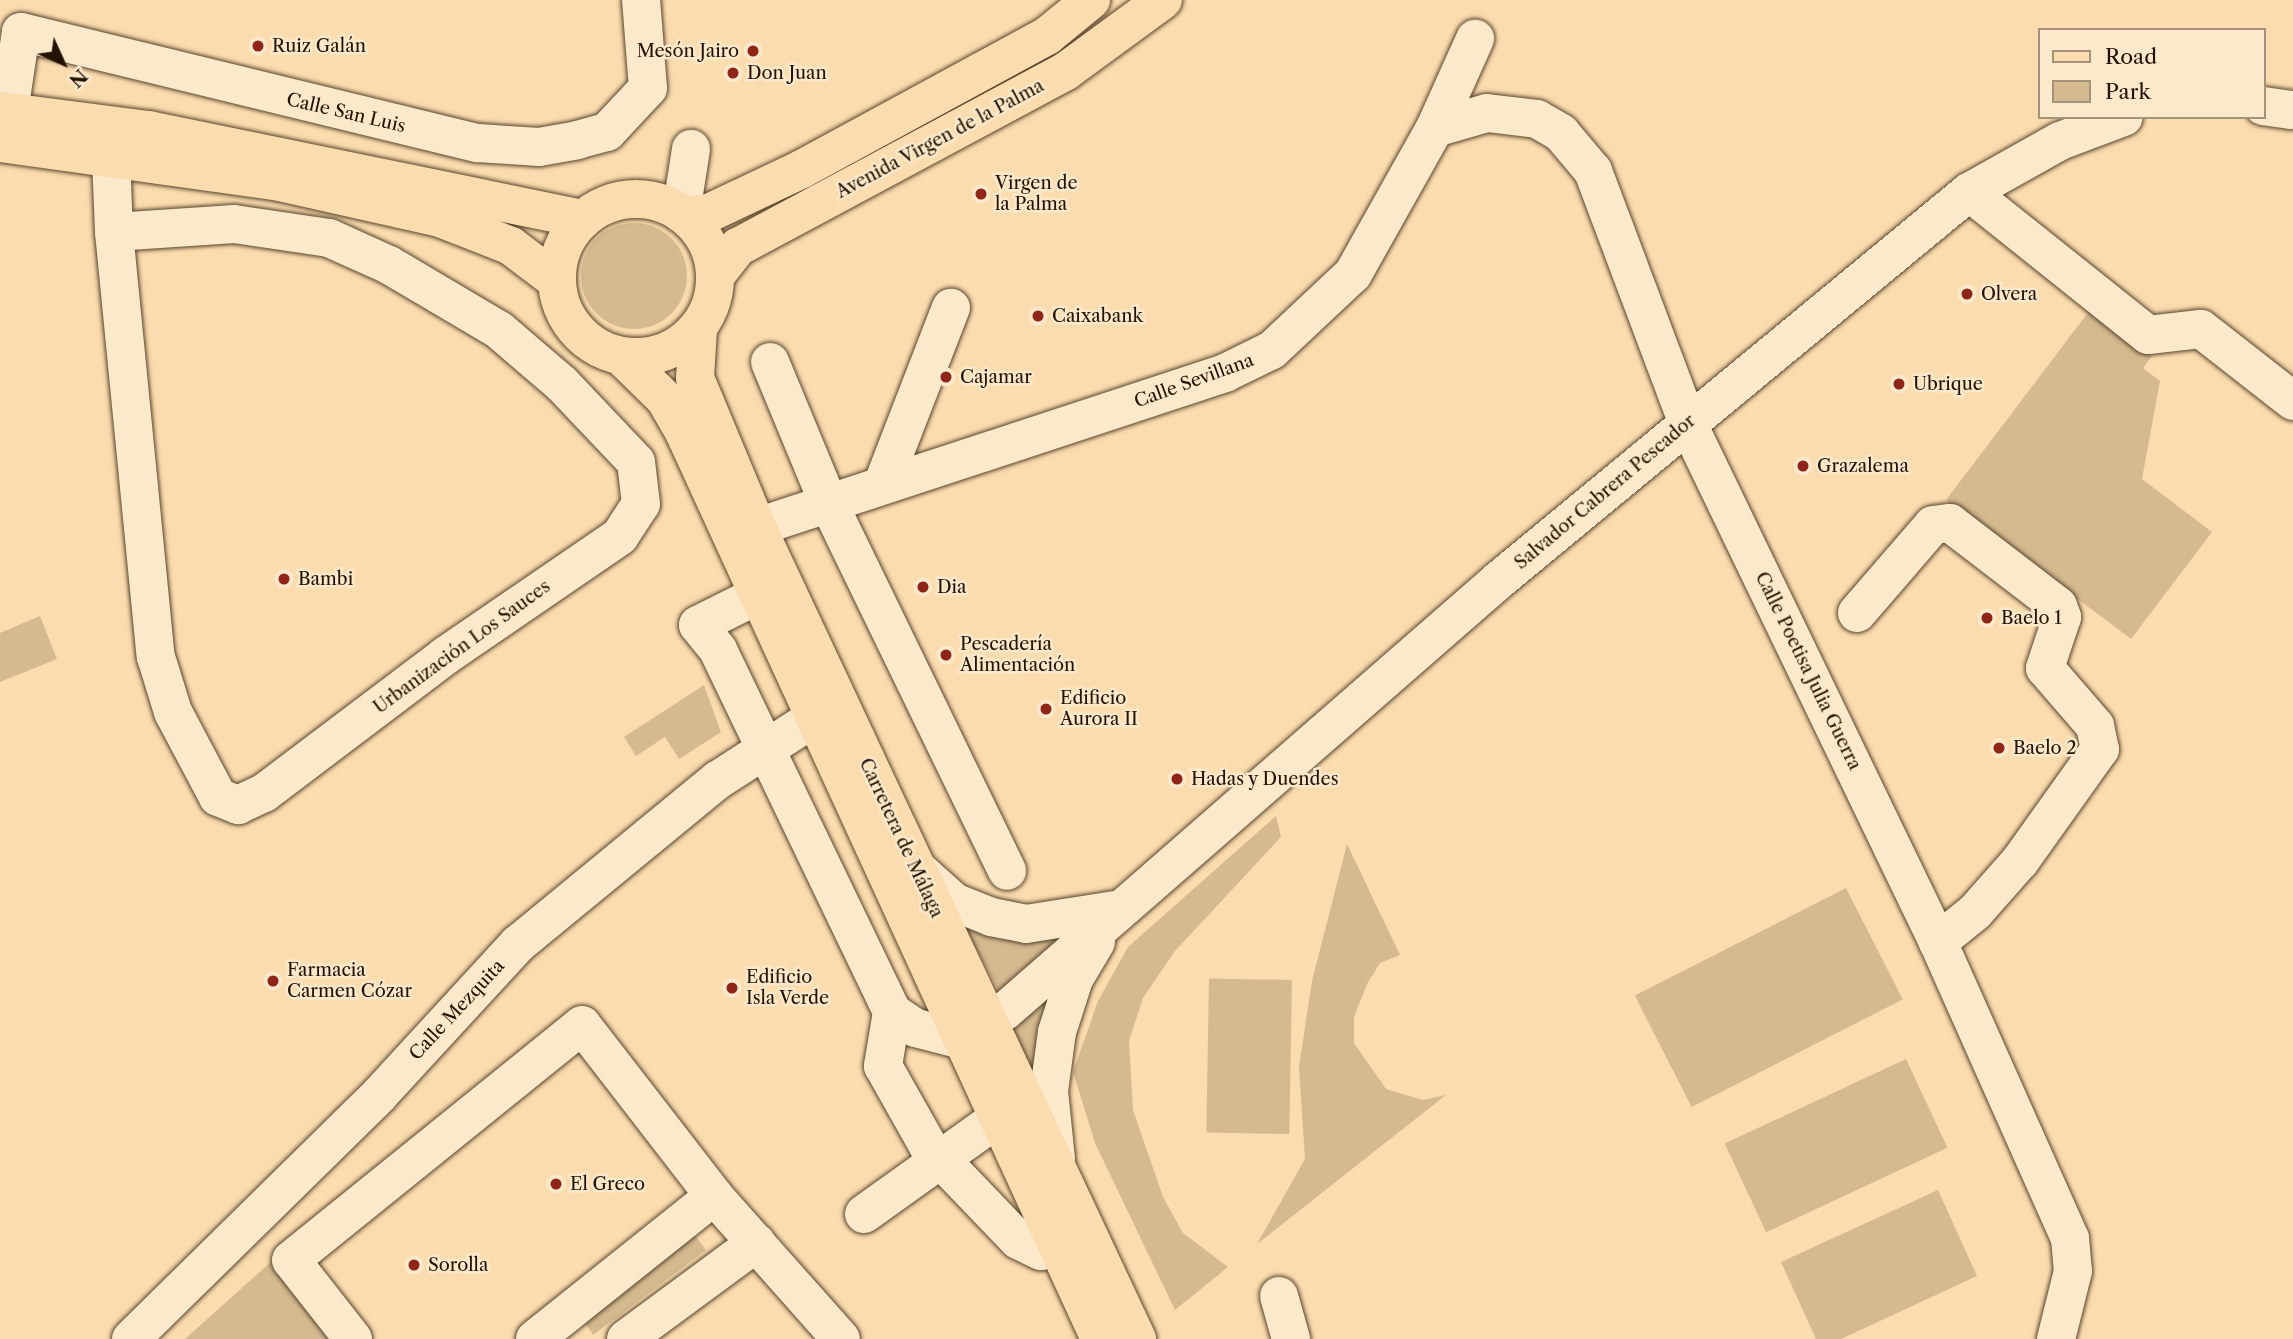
<!DOCTYPE html>
<html>
<head>
<meta charset="utf-8">
<style>
	body { margin:0 }
	#map { position:relative; width:2293px; height:1339px; overflow:hidden; background:#fadcae; font-family:"Libre Caslon Text",serif }
	div>[style] { position:absolute }
	[style*='--x'] { left:calc(var(--x)*1px); top:calc(var(--y)*1px); width:calc(var(--w)*1px); rotate:calc(var(--a)*1deg) }
	.green>* { inset:0; background:#d5ba90; transform-origin:0 0 }
	.round { border-radius:50% }
	.roads { filter:drop-shadow(0 0 2px #59442c) drop-shadow(0 0 2px #59442c) }
	.minor>* { height:38px; margin:-19px; padding:0 19px; transform-origin:19px; border-radius:19px; background:#fce8ca }
	.major>* { height:38px; margin:-19px; padding:0 19px; transform-origin:19px; border-radius:19px; background:#fadcae }
	.major>.ring { margin:-19px; padding:0; box-sizing:content-box; background:none; border:38px solid #fadcae; border-radius:50% }
	.dots>* { width:19px; height:19px; translate:-50% -50%; box-sizing:border-box; border:4px solid #fce8ca; border-radius:50% }
	span { translate:-50% -50%; white-space:nowrap; text-align:center; line-height:1.15; -webkit-text-stroke:5px #fce8ca; paint-order:stroke }
	.poi-label { font-size:18px; color:#231200 }
	.left { translate:0 -50%; text-align:left }
	.right { translate:-100% -50%; text-align:right }
	.street-label { font-size:18px; color:#231200 }
	.legend { position:absolute; left:2038px; top:28px; width:228px; height:91px; box-sizing:border-box; background:#fce8ca; border:2px solid #a59279; margin:0; padding:9px 12px; list-style:none; font-size:21px; color:#231200 }
	.legend li { display:flex; align-items:center; gap:14px; height:35px }
	.legend b { width:35px; border:2px solid #a59279 }
	.north { position:absolute; left:28px; top:28px; width:70px; height:70px; -webkit-text-stroke:5px #fce8ca; paint-order:stroke; rotate:135deg; font-size:19px; font-weight:700; line-height:28px; text-align:center; color:#231200 }
	.north::after { content:''; display:block; margin:auto; width:24px; height:32px; background:#231200; clip-path:polygon(50% 0,100% 100%,50% 72%,0 100%) }
</style>
</head>
<body>
<div id="map">
	<div class="green">
		<div class="round" style="left:581px;top:223px;width:106px;height:106px"></div>
		<div style="clip-path:polygon(2090px 310px,2152px 356px,2143px 368px,2160px 381px,2142px 479px,2212px 532px,2131px 639px,1946px 500px)"></div>
		<div style="clip-path:polygon(40px 616px,57px 659px,0 682px,0 633px)"></div>
		<div style="clip-path:polygon(704px 685px,721px 732px,679px 759px,665px 737px,636px 756px,624px 737px)"></div>
		<div style="clip-path:polygon(1276px 816px,1281px 837px,1175px 951px,1143px 998px,1129px 1041px,1133px 1110px,1163px 1197px,1183px 1233px,1228px 1267px,1175px 1310px,1095px 1143px,1073px 1072px,1098px 1001px,1128px 947px)"></div>
		<div style="clip-path:polygon(1347px 844px,1400px 955px,1380px 963px,1367px 984px,1354px 1017px,1354px 1043px,1386px 1089px,1423px 1100px,1446px 1095px,1257px 1244px,1305px 1159px,1299px 1067px,1312px 981px)"></div>
		<div style="left:1846px;top:888px;width:125px;height:237px;rotate:63deg"></div>
		<div style="clip-path:polygon(958px 915px,1073px 927px,999px 991px)"></div>
		<div style="clip-path:polygon(1069px 969px,1037px 1086px,1008px 1025px)"></div>
		<div style="left:1292px;top:980px;width:154px;height:83px;rotate:91deg"></div>
		<div style="left:1906px;top:1059px;width:98px;height:200px;rotate:65deg"></div>
		<div style="clip-path:polygon(1938px 1190px,1977px 1276px,1841px 1339px,1816px 1339px,1781px 1262px)"></div>
		<div style="left:694px;top:1234px;width:20px;height:141px;rotate:53deg"></div>
		<div style="clip-path:polygon(273px 1260px,334px 1339px,185px 1339px)"></div>
	</div>
	<div class="roads">
		<div class="minor">
			<div style="--x:2263;--y:106;--w:30;--a:8"></div>
			<div style="--x:9;--y:112;--w:81;--a:-81.5"></div>
			<div style="--x:21;--y:32;--w:470;--a:13.7"></div>
			<div style="--x:478;--y:143;--w:61;--a:3.8"></div>
			<div style="--x:539;--y:147;--w:39;--a:-10"></div>
			<div style="--x:577;--y:140;--w:31;--a:-15"></div>
			<div style="--x:607;--y:132;--w:60;--a:-47"></div>
			<div style="--x:648;--y:88;--w:88;--a:-94.5"></div>
			<div style="--x:1435;--y:128;--w:54;--a:-16.1"></div>
			<div style="--x:1487;--y:113;--w:50;--a:6.8"></div>
			<div style="--x:1537;--y:119;--w:28;--a:30"></div>
			<div style="--x:1561;--y:133;--w:50;--a:49.9"></div>
			<div style="--x:1593;--y:171;--w:270;--a:69.4"></div>
			<div style="--x:1688;--y:424;--w:575;--a:64.24"></div>
			<div style="--x:1938;--y:942;--w:324;--a:66"></div>
			<div style="--x:2070;--y:1238;--w:33;--a:85"></div>
			<div style="--x:2073;--y:1271;--w:70;--a:104"></div>
			<div style="--x:111;--y:157;--w:75;--a:87.7"></div>
			<div style="--x:114;--y:232;--w:427;--a:84.4"></div>
			<div style="--x:156;--y:657;--w:58;--a:72.8"></div>
			<div style="--x:173;--y:712;--w:96;--a:62.1"></div>
			<div style="--x:218;--y:797;--w:22;--a:22"></div>
			<div style="--x:238;--y:805;--w:29;--a:-25"></div>
			<div style="--x:264;--y:793;--w:227;--a:-37.1"></div>
			<div style="--x:445;--y:656;--w:212;--a:-34.4"></div>
			<div style="--x:620;--y:536;--w:38;--a:-57"></div>
			<div style="--x:641;--y:504;--w:42;--a:-96.8"></div>
			<div style="--x:636;--y:462;--w:108;--a:-133.5"></div>
			<div style="--x:562;--y:384;--w:83;--a:-139.4"></div>
			<div style="--x:499;--y:330;--w:128;--a:-149.4"></div>
			<div style="--x:389;--y:265;--w:66;--a:-155.8"></div>
			<div style="--x:329;--y:238;--w:96;--a:-171.6"></div>
			<div style="--x:234;--y:224;--w:120;--a:176.2"></div>
			<div style="--x:1969;--y:192;--w:229;--a:38.6"></div>
			<div style="--x:2148;--y:335;--w:53;--a:-6.5"></div>
			<div style="--x:2201;--y:329;--w:117;--a:38"></div>
			<div style="--x:681;--y:213;--w:65;--a:-81.1"></div>
			<div style="--x:770;--y:362;--w:152;--a:67.5"></div>
			<div style="--x:828;--y:502;--w:410;--a:64.1"></div>
			<div style="--x:883;--y:483;--w:188;--a:-68.8"></div>
			<div style="--x:757;--y:527;--w:493;--a:-18.2"></div>
			<div style="--x:1225;--y:373;--w:52;--a:-26.1"></div>
			<div style="--x:1272;--y:350;--w:111;--a:-43.2"></div>
			<div style="--x:1353;--y:274;--w:167;--a:-60.7"></div>
			<div style="--x:1435;--y:128;--w:98;--a:-65.8"></div>
			<div style="--x:758;--y:595;--w:67;--a:153.4"></div>
			<div style="--x:698;--y:625;--w:32;--a:51"></div>
			<div style="--x:718;--y:650;--w:402;--a:64.3"></div>
			<div style="--x:892;--y:1012;--w:29;--a:34"></div>
			<div style="--x:916;--y:1028;--w:48;--a:14.6"></div>
			<div style="--x:1857;--y:613;--w:116;--a:-49.2"></div>
			<div style="--x:1933;--y:525;--w:17;--a:-7"></div>
			<div style="--x:1950;--y:523;--w:136;--a:37.5"></div>
			<div style="--x:2058;--y:606;--w:12;--a:70"></div>
			<div style="--x:2062;--y:617;--w:54;--a:108.4"></div>
			<div style="--x:2045;--y:668;--w:77;--a:49.2"></div>
			<div style="--x:2095;--y:726;--w:24;--a:78"></div>
			<div style="--x:2100;--y:749;--w:138;--a:125.5"></div>
			<div style="--x:2020;--y:861;--w:68;--a:131.4"></div>
			<div style="--x:1975;--y:912;--w:48;--a:141"></div>
			<div style="--x:915;--y:867;--w:52;--a:41.9"></div>
			<div style="--x:954;--y:902;--w:40;--a:22"></div>
			<div style="--x:991;--y:917;--w:36;--a:11"></div>
			<div style="--x:1026;--y:924;--w:90;--a:-8.9"></div>
			<div style="--x:958;--y:1010;--w:31;--a:19"></div>
			<div style="--x:987;--y:1020;--w:20;--a:-27"></div>
			<div style="--x:1005;--y:1011;--w:656;--a:-41.1"></div>
			<div style="--x:1499;--y:580;--w:609;--a:-39.54"></div>
			<div style="--x:1969;--y:192;--w:104;--a:-29.3"></div>
			<div style="--x:2060;--y:141;--w:68;--a:-20.6"></div>
			<div style="--x:892;--y:1012;--w:55;--a:99.5"></div>
			<div style="--x:883;--y:1066;--w:92;--a:60.6"></div>
			<div style="--x:928;--y:1146;--w:130;--a:46.2"></div>
			<div style="--x:1018;--y:1240;--w:25;--a:26"></div>
			<div style="--x:1041;--y:1251;--w:16;--a:-14"></div>
			<div style="--x:1056;--y:1159;--w:68;--a:-95.9"></div>
			<div style="--x:1049;--y:1091;--w:60;--a:-82.3"></div>
			<div style="--x:1057;--y:1032;--w:56;--a:-72.2"></div>
			<div style="--x:1074;--y:979;--w:43;--a:-59.3"></div>
			<div style="--x:864;--y:1214;--w:165;--a:-35.6"></div>
			<div style="--x:1279;--y:1296;--w:45;--a:74.4"></div>
			<div style="--x:131;--y:1339;--w:349;--a:-44.5"></div>
			<div style="--x:380;--y:1094;--w:204;--a:-47.4"></div>
			<div style="--x:518;--y:944;--w:259;--a:-39.4"></div>
			<div style="--x:718;--y:780;--w:114;--a:-32.9"></div>
			<div style="--x:353;--y:1339;--w:100;--a:-128.1"></div>
			<div style="--x:291;--y:1260;--w:374;--a:-38.9"></div>
			<div style="--x:582;--y:1025;--w:216;--a:52.3"></div>
			<div style="--x:714;--y:1196;--w:191;--a:48.4"></div>
			<div style="--x:535;--y:1339;--w:229;--a:-38.6"></div>
			<div style="--x:626;--y:1339;--w:162;--a:-36.4"></div>
		</div>
		<div class="major">
			<div style="--x:0;--y:111;--w:150;--a:7.3"></div>
			<div style="--x:149;--y:130;--w:443;--a:11.6"></div>
			<div style="--x:0;--y:143;--w:278;--a:7.9"></div>
			<div style="--x:275;--y:181;--w:169;--a:12.6"></div>
			<div style="--x:440;--y:218;--w:76;--a:21.5"></div>
			<div style="--x:511;--y:246;--w:56;--a:37.1"></div>
			<div class="ring" style="left:557px;top:199px;width:120px;height:120px"></div>
			<div style="--x:686;--y:216;--w:23;--a:-7"></div>
			<div style="--x:709;--y:213;--w:103;--a:-25.3"></div>
			<div style="--x:802;--y:169;--w:279;--a:-28.5"></div>
			<div style="--x:1047;--y:36;--w:57;--a:-39.3"></div>
			<div style="--x:716;--y:275;--w:36;--a:-52"></div>
			<div style="--x:738;--y:247;--w:372;--a:-28.2"></div>
			<div style="--x:1066;--y:71;--w:120;--a:-36.2"></div>
			<div style="--x:698;--y:329;--w:49;--a:93.5"></div>
			<div style="--x:695;--y:378;--w:161;--a:67.4"></div>
			<div style="--x:757;--y:527;--w:897;--a:64.92"></div>
			<div style="--x:622;--y:357;--w:60;--a:44.3"></div>
			<div style="--x:665;--y:399;--w:38;--a:60"></div>
			<div style="--x:684;--y:432;--w:998;--a:65.36"></div>
		</div>
	</div>
	<div class="dots">
		<div style="left:258px;top:46px;background:#8f2418"></div>
		<div style="left:753px;top:51px;background:#8f2418"></div>
		<div style="left:733px;top:73px;background:#8f2418"></div>
		<div style="left:981px;top:194px;background:#8f2418"></div>
		<div style="left:1967px;top:294px;background:#8f2418"></div>
		<div style="left:1038px;top:316px;background:#8f2418"></div>
		<div style="left:946px;top:377px;background:#8f2418"></div>
		<div style="left:1899px;top:384px;background:#8f2418"></div>
		<div style="left:1803px;top:466px;background:#8f2418"></div>
		<div style="left:284px;top:579px;background:#8f2418"></div>
		<div style="left:923px;top:587px;background:#8f2418"></div>
		<div style="left:1987px;top:618px;background:#8f2418"></div>
		<div style="left:946px;top:655px;background:#8f2418"></div>
		<div style="left:1046px;top:709px;background:#8f2418"></div>
		<div style="left:1999px;top:748px;background:#8f2418"></div>
		<div style="left:1177px;top:779px;background:#8f2418"></div>
		<div style="left:273px;top:981px;background:#8f2418"></div>
		<div style="left:732px;top:988px;background:#8f2418"></div>
		<div style="left:556px;top:1184px;background:#8f2418"></div>
		<div style="left:414px;top:1265px;background:#8f2418"></div>
	</div>
	<div class="poi-label">
		<span class="left" style="left:272px;top:46px">Ruiz Galán</span>
		<span class="right" style="left:739px;top:51px">Mesón Jairo</span>
		<span class="left" style="left:747px;top:73px">Don Juan</span>
		<span class="left" style="left:995px;top:194px">Virgen de<br>la Palma</span>
		<span class="left" style="left:1981px;top:294px">Olvera</span>
		<span class="left" style="left:1052px;top:316px">Caixabank</span>
		<span class="left" style="left:960px;top:377px">Cajamar</span>
		<span class="left" style="left:1913px;top:384px">Ubrique</span>
		<span class="left" style="left:1817px;top:466px">Grazalema</span>
		<span class="left" style="left:298px;top:579px">Bambi</span>
		<span class="left" style="left:937px;top:587px">Dia</span>
		<span class="left" style="left:2001px;top:618px">Baelo 1</span>
		<span class="left" style="left:960px;top:655px">Pescadería<br>Alimentación</span>
		<span class="left" style="left:1060px;top:709px">Edificio<br>Aurora II</span>
		<span class="left" style="left:2013px;top:748px">Baelo 2</span>
		<span class="left" style="left:1191px;top:779px">Hadas y Duendes</span>
		<span class="left" style="left:287px;top:981px">Farmacia<br>Carmen Cózar</span>
		<span class="left" style="left:746px;top:988px">Edificio<br>Isla Verde</span>
		<span class="left" style="left:570px;top:1184px">El Greco</span>
		<span class="left" style="left:428px;top:1265px">Sorolla</span>
	</div>
	<div class="street-label">
		<span style="left:346px;top:113px;rotate:13deg">Calle San Luis</span>
		<span style="left:940px;top:139px;rotate:-28deg">Avenida Virgen de la Palma</span>
		<span style="left:1194px;top:381px;rotate:-20deg">Calle Sevillana</span>
		<span style="left:1605px;top:492px;rotate:-40deg">Salvador Cabrera Pescador</span>
		<span style="left:462px;top:647px;rotate:-36deg">Urbanización Los Sauces</span>
		<span style="left:1808px;top:671px;rotate:64deg">Calle Poetisa Julia Guerra</span>
		<span style="left:901px;top:838px;rotate:65deg">Carretera de Málaga</span>
		<span style="left:457px;top:1010px;rotate:-47deg">Calle Mezquita</span>
	</div>
	<ul class="legend">
	<li><b style="height:9px;background:#fadcae"></b>Road</li>
	<li><b style="height:19px;background:#d5ba90"></b>Park</li>
	</ul>
	<div class="north">N</div>
</div>
</body>
</html>
